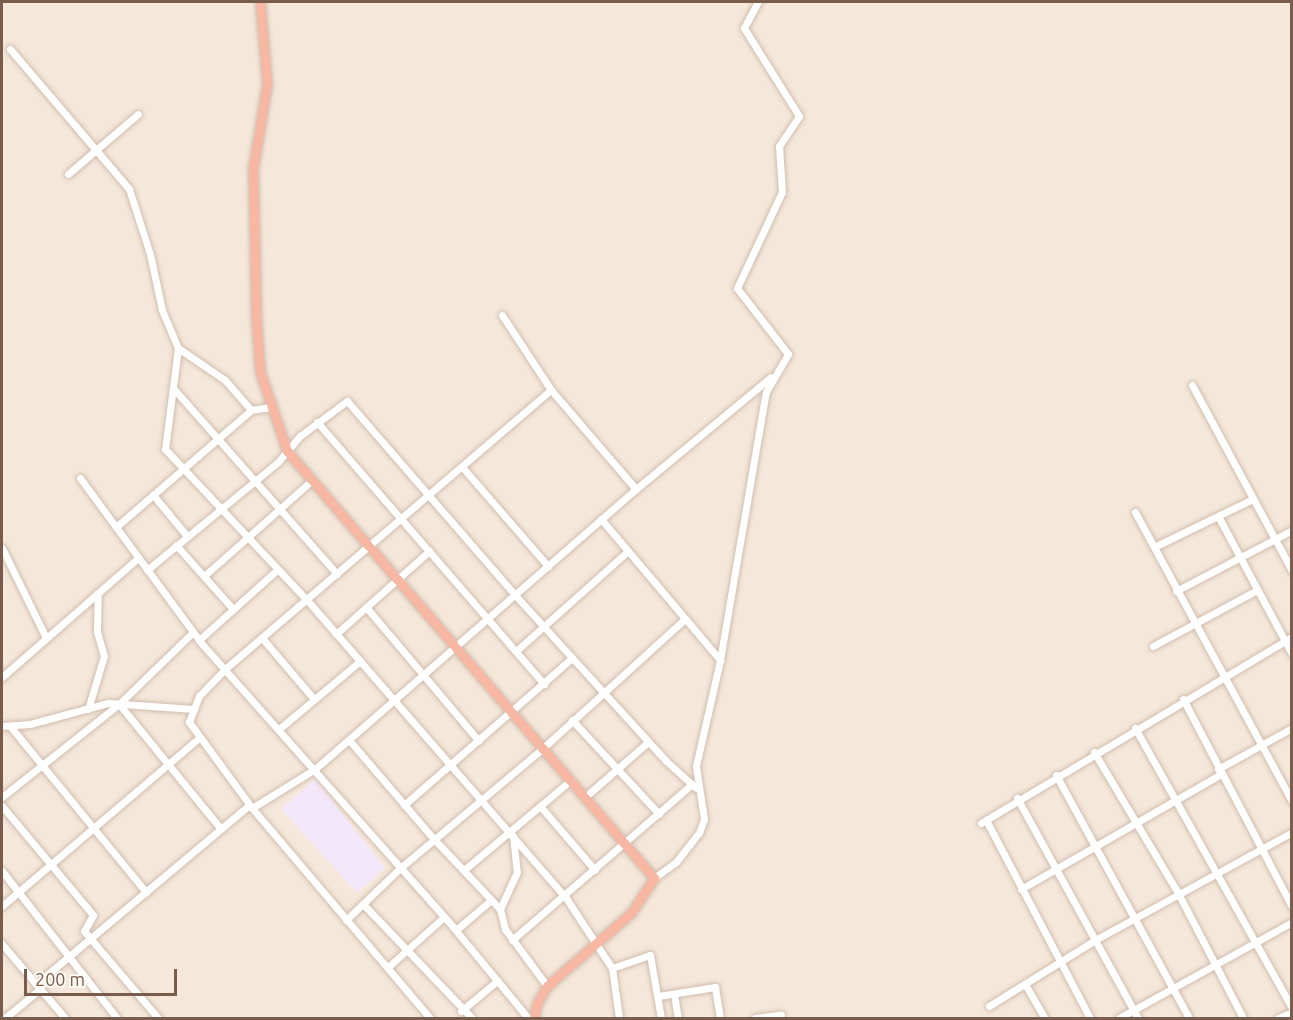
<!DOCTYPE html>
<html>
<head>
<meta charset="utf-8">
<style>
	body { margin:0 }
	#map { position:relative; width:1293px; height:1020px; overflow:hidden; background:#fdf6ec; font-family:Ubuntu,sans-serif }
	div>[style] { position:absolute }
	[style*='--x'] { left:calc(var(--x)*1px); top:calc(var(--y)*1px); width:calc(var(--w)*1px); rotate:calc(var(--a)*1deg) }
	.residential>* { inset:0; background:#f5e8da; transform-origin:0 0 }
	.education>* { inset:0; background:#f3e8fa }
	.roads { filter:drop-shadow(0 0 2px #d1beb0) drop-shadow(0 0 2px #d1beb0) }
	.minor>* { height:7px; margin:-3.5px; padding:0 3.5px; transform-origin:3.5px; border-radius:3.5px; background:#fff }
	.highway>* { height:9px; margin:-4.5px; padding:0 4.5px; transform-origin:4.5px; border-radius:4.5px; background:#f7b7a3 }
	span { translate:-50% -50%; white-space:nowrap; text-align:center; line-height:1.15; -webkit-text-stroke:5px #fffaf3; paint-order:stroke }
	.frame { position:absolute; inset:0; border:3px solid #7a5c4d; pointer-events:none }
	.scale { position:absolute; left:24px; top:969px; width:153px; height:27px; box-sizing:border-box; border:3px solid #7a5c4d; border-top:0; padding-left:8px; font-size:18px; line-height:21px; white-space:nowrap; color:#7a5c4d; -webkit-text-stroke:4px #fffaf3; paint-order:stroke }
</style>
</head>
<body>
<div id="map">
	<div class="residential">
		<div style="left:2px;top:2px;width:1289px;height:1016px"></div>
	</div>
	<div class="education">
		<div style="clip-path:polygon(315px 779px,385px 868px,357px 893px,281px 809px)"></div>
	</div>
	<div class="roads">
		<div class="minor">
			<div style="--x:10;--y:49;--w:184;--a:49.6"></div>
			<div style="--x:129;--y:189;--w:68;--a:72.1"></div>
			<div style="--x:150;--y:254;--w:57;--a:77.9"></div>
			<div style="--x:162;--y:310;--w:41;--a:67.2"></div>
			<div style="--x:178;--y:348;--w:102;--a:97.3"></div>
			<div style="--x:165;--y:449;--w:207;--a:46.8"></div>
			<div style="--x:307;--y:600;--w:395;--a:49"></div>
			<div style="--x:566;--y:898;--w:84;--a:56.7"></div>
			<div style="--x:612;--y:968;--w:50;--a:82"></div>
			<div style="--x:68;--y:174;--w:92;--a:-40.6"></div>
			<div style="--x:502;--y:315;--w:90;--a:56.8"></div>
			<div style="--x:551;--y:390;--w:130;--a:49.4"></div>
			<div style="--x:178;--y:348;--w:57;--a:34.2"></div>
			<div style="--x:225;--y:380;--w:40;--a:49"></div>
			<div style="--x:251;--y:410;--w:18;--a:-9"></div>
			<div style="--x:1192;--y:385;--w:211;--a:61.7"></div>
			<div style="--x:173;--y:388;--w:248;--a:48.6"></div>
			<div style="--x:317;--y:422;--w:347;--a:49.1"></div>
			<div style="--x:463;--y:468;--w:130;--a:49.1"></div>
			<div style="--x:80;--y:478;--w:206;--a:53.7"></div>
			<div style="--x:202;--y:644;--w:378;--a:48.4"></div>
			<div style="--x:453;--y:927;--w:118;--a:50.5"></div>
			<div style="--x:153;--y:495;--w:53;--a:50.3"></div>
			<div style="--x:1135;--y:512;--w:329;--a:61.5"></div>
			<div style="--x:1218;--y:516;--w:157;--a:61.8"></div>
			<div style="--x:601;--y:519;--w:185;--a:49.8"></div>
			<div style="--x:116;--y:527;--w:179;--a:-40.9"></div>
			<div style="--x:176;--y:545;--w:86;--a:48.3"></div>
			<div style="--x:1154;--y:547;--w:110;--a:-25.9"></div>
			<div style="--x:2;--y:548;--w:100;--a:63.9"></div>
			<div style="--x:147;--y:570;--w:170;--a:-39.5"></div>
			<div style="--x:278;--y:462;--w:34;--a:-50"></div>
			<div style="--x:300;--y:436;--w:59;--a:-36.7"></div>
			<div style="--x:347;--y:401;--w:257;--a:49.1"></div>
			<div style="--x:515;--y:595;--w:224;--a:47.7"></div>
			<div style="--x:666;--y:761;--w:40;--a:42"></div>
			<div style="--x:204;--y:576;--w:143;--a:-41.6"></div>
			<div style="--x:1176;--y:591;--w:131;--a:-27.7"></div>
			<div style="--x:366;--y:607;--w:175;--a:49.9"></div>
			<div style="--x:336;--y:634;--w:125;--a:-41.7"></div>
			<div style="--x:262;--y:638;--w:80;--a:49.6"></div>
			<div style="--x:199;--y:640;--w:106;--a:-41.9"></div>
			<div style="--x:1153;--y:646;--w:118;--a:-28.3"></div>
			<div style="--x:516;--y:651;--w:150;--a:-41.8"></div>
			<div style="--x:2;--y:677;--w:181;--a:-41.2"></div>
			<div style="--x:1183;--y:699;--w:235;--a:62.3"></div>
			<div style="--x:119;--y:704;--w:161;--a:50.8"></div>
			<div style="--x:88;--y:709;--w:55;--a:-73.2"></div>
			<div style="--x:104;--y:656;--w:25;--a:-106"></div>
			<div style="--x:97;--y:632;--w:39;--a:-89"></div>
			<div style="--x:572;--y:720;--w:128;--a:47.2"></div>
			<div style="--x:2;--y:726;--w:28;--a:-4"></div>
			<div style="--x:30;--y:724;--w:81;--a:-15.1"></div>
			<div style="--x:108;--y:703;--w:86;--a:4"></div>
			<div style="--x:10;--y:726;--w:215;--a:50.7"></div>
			<div style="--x:1135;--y:728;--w:321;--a:60.7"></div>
			<div style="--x:279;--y:729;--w:106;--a:-40"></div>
			<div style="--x:349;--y:740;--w:130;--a:49.4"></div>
			<div style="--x:434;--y:839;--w:96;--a:46.7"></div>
			<div style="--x:1094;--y:752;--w:164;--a:59.2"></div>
			<div style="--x:1178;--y:893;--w:141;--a:62.5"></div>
			<div style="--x:1218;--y:769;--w:85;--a:-29"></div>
			<div style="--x:1056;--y:775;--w:277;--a:61.3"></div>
			<div style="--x:2;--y:797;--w:149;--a:-38.5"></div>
			<div style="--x:119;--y:704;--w:103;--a:-44.2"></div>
			<div style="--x:585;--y:797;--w:84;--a:-41.1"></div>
			<div style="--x:1017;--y:798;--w:251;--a:61.2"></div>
			<div style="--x:404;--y:805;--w:223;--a:-41.2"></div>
			<div style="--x:2;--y:806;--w:142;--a:50.1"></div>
			<div style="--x:93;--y:915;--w:18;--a:119"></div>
			<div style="--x:84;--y:931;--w:114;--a:49.6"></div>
			<div style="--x:540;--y:806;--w:84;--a:49.3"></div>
			<div style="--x:252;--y:808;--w:74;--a:-31.8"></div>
			<div style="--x:315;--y:769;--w:426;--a:-41.1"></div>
			<div style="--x:636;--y:489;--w:175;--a:-39.7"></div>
			<div style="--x:986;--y:820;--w:224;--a:62.3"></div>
			<div style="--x:981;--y:823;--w:362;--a:-30.9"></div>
			<div style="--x:513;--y:836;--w:36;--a:84"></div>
			<div style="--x:517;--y:872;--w:41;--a:114.7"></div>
			<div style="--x:500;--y:909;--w:21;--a:76"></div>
			<div style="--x:505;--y:929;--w:71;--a:53.6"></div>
			<div style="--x:464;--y:870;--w:140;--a:-40.1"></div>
			<div style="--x:2;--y:871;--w:187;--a:52"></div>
			<div style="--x:654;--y:878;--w:27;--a:-36"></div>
			<div style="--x:676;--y:862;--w:37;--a:-52"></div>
			<div style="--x:699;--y:833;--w:15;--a:-70"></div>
			<div style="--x:704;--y:819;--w:54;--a:-98.6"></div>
			<div style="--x:696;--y:766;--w:109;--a:-77.2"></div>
			<div style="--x:720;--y:660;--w:272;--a:-80.3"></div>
			<div style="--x:766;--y:392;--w:44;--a:-59.9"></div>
			<div style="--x:788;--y:354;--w:83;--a:-127.7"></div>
			<div style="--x:737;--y:288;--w:106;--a:-64.9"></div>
			<div style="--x:782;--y:192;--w:46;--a:-93.7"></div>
			<div style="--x:779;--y:146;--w:36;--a:-56"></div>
			<div style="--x:799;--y:116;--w:104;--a:-122"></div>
			<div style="--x:744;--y:28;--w:30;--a:-62"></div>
			<div style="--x:1021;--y:889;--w:231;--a:-29.9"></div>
			<div style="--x:363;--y:904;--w:158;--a:46.3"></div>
			<div style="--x:2;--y:906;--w:259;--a:-40.5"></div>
			<div style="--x:346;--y:920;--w:74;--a:-43.9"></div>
			<div style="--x:399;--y:869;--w:188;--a:-40"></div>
			<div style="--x:543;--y:748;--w:192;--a:-42.3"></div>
			<div style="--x:456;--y:930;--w:46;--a:-40.6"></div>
			<div style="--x:512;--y:940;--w:238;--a:-40.9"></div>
			<div style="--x:2;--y:944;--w:97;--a:49.6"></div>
			<div style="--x:388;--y:967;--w:75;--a:-41.8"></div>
			<div style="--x:612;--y:968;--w:40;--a:-18.9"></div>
			<div style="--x:650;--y:955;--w:64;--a:80.1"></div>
			<div style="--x:36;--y:984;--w:278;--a:-40"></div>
			<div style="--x:1025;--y:984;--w:39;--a:60"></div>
			<div style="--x:674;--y:994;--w:24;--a:81"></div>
			<div style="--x:658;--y:996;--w:58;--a:-9"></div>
			<div style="--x:715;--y:987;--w:31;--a:81"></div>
			<div style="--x:989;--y:1006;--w:125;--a:-31.9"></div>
			<div style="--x:1095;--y:940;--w:225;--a:-28.7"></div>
			<div style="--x:461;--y:1011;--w:47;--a:-39.8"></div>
			<div style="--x:5;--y:1018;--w:45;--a:-39.6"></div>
			<div style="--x:430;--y:1018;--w:275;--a:-130.3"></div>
			<div style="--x:252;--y:808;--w:107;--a:-126.2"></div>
			<div style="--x:189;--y:722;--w:28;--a:-69"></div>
			<div style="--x:199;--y:696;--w:37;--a:-46"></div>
			<div style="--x:225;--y:669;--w:429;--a:-40.6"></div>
			<div style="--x:755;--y:1018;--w:26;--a:-7"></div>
			<div style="--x:1119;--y:1018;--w:198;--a:-29"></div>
			<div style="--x:1278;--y:1018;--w:15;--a:-23"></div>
		</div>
		<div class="highway">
			<div style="--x:260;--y:2;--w:82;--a:85.1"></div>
			<div style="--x:267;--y:84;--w:86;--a:99.4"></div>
			<div style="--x:253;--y:169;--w:148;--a:88.8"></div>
			<div style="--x:256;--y:317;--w:55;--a:85.8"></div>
			<div style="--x:260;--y:372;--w:83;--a:71.1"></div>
			<div style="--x:287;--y:451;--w:563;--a:49.32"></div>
			<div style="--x:654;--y:878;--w:42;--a:123.3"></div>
			<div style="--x:631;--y:913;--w:111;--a:139"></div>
			<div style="--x:547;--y:986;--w:20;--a:120"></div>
			<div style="--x:537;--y:1003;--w:15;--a:101"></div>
		</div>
	</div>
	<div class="frame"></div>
	<div class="scale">200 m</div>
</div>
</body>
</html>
